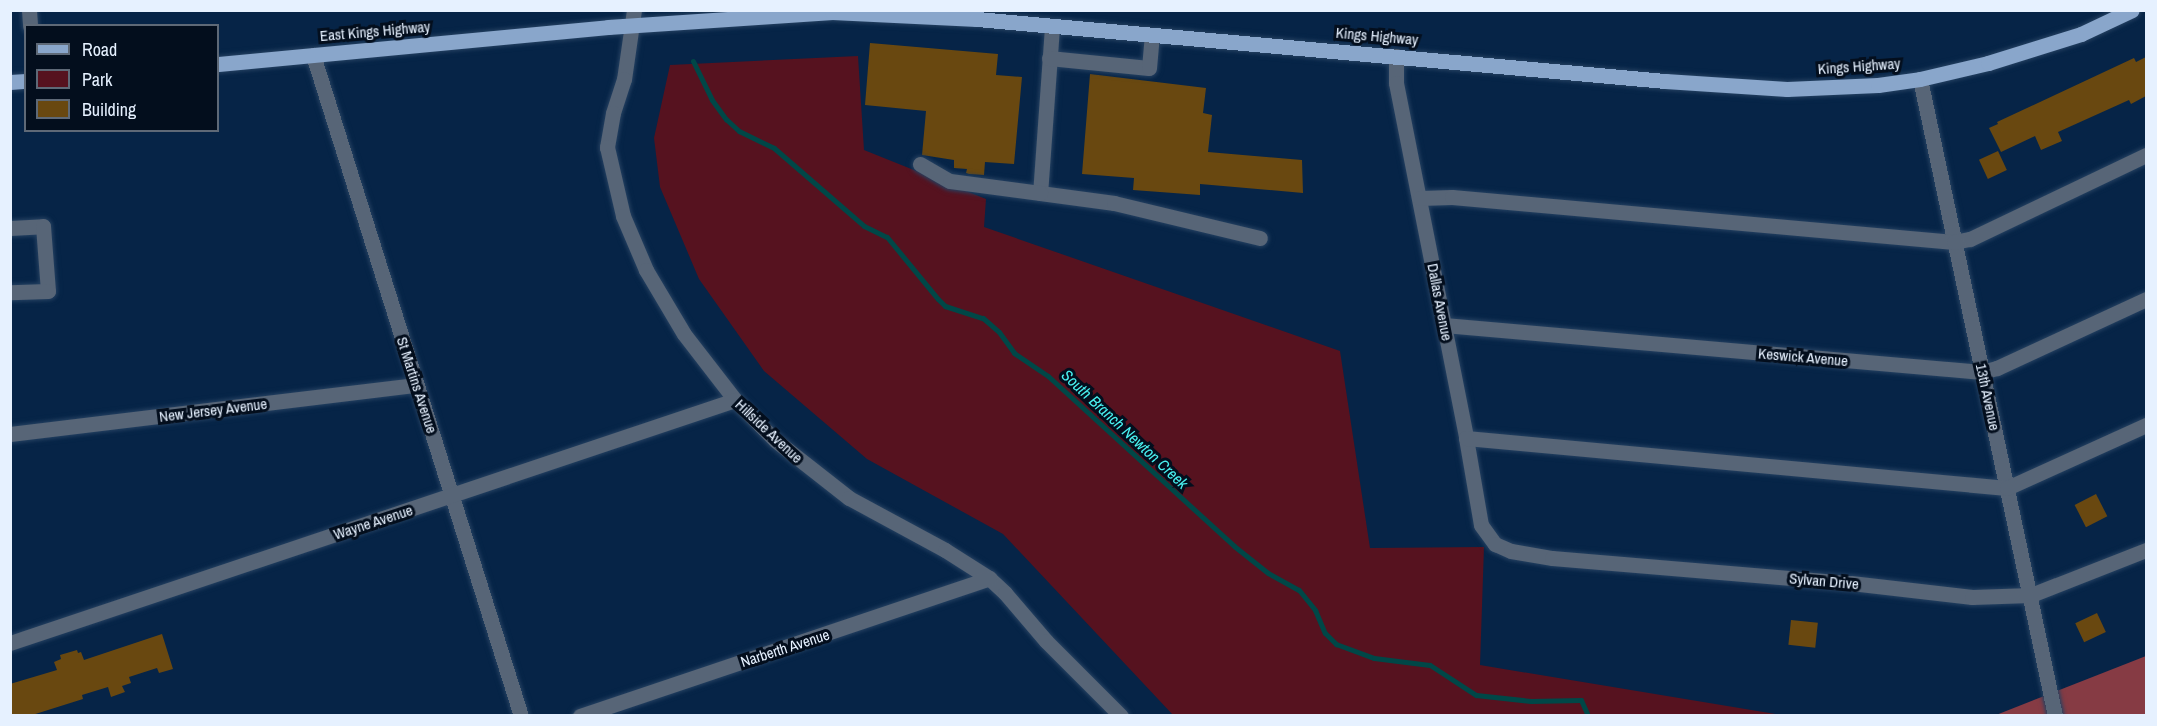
<!DOCTYPE html>
<html>
<head>
<meta charset="utf-8">
<style>
	body { margin:0 }
	#map { position:relative; width:2157px; height:726px; overflow:hidden; background:#062447; font-family:"Archivo Narrow",sans-serif }
	div>[style] { position:absolute }
	[style*='--x'] { left:calc(var(--x)*1px); top:calc(var(--y)*1px); width:calc(var(--w)*1px); rotate:calc(var(--a)*1deg) }
	.green>* { inset:0; background:#56121f }
	.forest>* { inset:0; background:#863b44 }
	.stream>* { height:5px; margin:-2.5px; padding:0 2.5px; transform-origin:2.5px; border-radius:2.5px; background:#004747 }
	.building>* { inset:0; background:#694810; transform-origin:0 0 }
	.roads { filter:drop-shadow(0 0 2px #254161) drop-shadow(0 0 2px #254161) }
	.minor>* { height:15px; margin:-7.5px; padding:0 7.5px; transform-origin:7.5px; border-radius:7.5px; background:#576577 }
	.major>* { height:15px; margin:-7.5px; padding:0 7.5px; transform-origin:7.5px; border-radius:7.5px; background:#89a6cb }
	span { translate:-50% -50%; white-space:nowrap; text-align:center; line-height:1.15; -webkit-text-stroke:6px #030e1d; paint-order:stroke }
	.street-label { font-size:15px; color:#e6f1ff }
	.water-label { font-size:16px; color:#49f0f0; font-style:italic }
	.frame { position:absolute; inset:0; border:12px solid #e6f1ff; pointer-events:none }
	.legend { position:absolute; left:24px; top:24px; width:195px; height:108px; box-sizing:border-box; background:#030e1d; border:2px solid #5e6977; margin:0; padding:8px 10px; list-style:none; font-size:18px; color:#e6f1ff }
	.legend li { display:flex; align-items:center; gap:12px; height:30px }
	.legend b { width:30px; border:2px solid #5e6977 }
</style>
</head>
<body>
<div id="map">
	<div class="green">
		<div style="clip-path:polygon(858px 56px,864px 150px,986px 199px,984px 227px,1340px 351px,1370px 548px,1484px 547px,1480px 665px,1781px 715px,1173px 715px,1003px 534px,867px 459px,764px 371px,699px 279px,660px 187px,654px 138px,670px 65px)"></div>
	</div>
	<div class="forest">
		<div style="clip-path:polygon(2146px 656px,2146px 715px,1996px 715px)"></div>
	</div>
	<div class="stream">
		<div style="--x:693;--y:61;--w:43;--a:64"></div>
		<div style="--x:712;--y:100;--w:24;--a:54"></div>
		<div style="--x:726;--y:119;--w:18;--a:43"></div>
		<div style="--x:739;--y:131;--w:39;--a:26"></div>
		<div style="--x:774;--y:148;--w:119;--a:40.9"></div>
		<div style="--x:864;--y:226;--w:25;--a:26"></div>
		<div style="--x:887;--y:237;--w:80;--a:50.6"></div>
		<div style="--x:938;--y:299;--w:10;--a:45"></div>
		<div style="--x:945;--y:306;--w:40;--a:18"></div>
		<div style="--x:983;--y:318;--w:21;--a:41"></div>
		<div style="--x:999;--y:332;--w:26;--a:54"></div>
		<div style="--x:1014;--y:353;--w:41;--a:34.1"></div>
		<div style="--x:1048;--y:376;--w:252;--a:42.4"></div>
		<div style="--x:1234;--y:546;--w:43;--a:38.5"></div>
		<div style="--x:1268;--y:573;--w:35;--a:29"></div>
		<div style="--x:1299;--y:590;--w:26;--a:51"></div>
		<div style="--x:1315;--y:610;--w:25;--a:67"></div>
		<div style="--x:1325;--y:633;--w:16;--a:45"></div>
		<div style="--x:1336;--y:644;--w:40;--a:20.2"></div>
		<div style="--x:1374;--y:658;--w:56;--a:7.1"></div>
		<div style="--x:1430;--y:665;--w:55;--a:33.1"></div>
		<div style="--x:1476;--y:695;--w:55;--a:6.2"></div>
		<div style="--x:1531;--y:701;--w:50;--a:-1.1"></div>
		<div style="--x:1581;--y:700;--w:17;--a:66"></div>
	</div>
	<div class="building">
		<div style="clip-path:polygon(870px 43px,998px 54px,996px 75px,1022px 77px,1014px 164px,985px 162px,984px 175px,969px 174px,966px 173px,967px 169px,954px 168px,954px 160px,922px 155px,926px 111px,865px 105px)"></div>
		<div style="clip-path:polygon(2146px 57px,2146px 96px,2131px 104px,2129px 100px,2058px 132px,2062px 141px,2041px 150px,2035px 136px,2001px 152px,1989px 128px,1998px 124px,1997px 122px,2134px 58px,2136px 62px)"></div>
		<div style="clip-path:polygon(1090px 74px,1206px 88px,1203px 113px,1212px 115px,1208px 152px,1302px 160px,1303px 193px,1200px 184px,1200px 195px,1133px 190px,1134px 178px,1082px 174px)"></div>
		<div style="left:1998px;top:151px;width:21px;height:21px;rotate:65deg"></div>
		<div style="left:2096px;top:494px;width:25px;height:24px;rotate:63deg"></div>
		<div style="left:2097px;top:613px;width:21px;height:24px;rotate:65deg"></div>
		<div style="left:1791px;top:620px;width:27px;height:25px;rotate:6deg"></div>
		<div style="clip-path:polygon(162px 634px,173px 669px,159px 673px,157px 668px,129px 677px,131px 683px,122px 686px,125px 692px,111px 697px,108px 687px,82px 695px,83px 699px,29px 716px,10px 716px,10px 684px,57px 670px,54px 662px,61px 659px,60px 655px,77px 650px,78px 653px,81px 652px,84px 660px)"></div>
	</div>
	<div class="roads">
		<div class="minor">
			<div style="--x:29;--y:10;--w:16;--a:86"></div>
			<div style="--x:634;--y:10;--w:70;--a:98.2"></div>
			<div style="--x:624;--y:79;--w:36;--a:108"></div>
			<div style="--x:613;--y:113;--w:35;--a:100"></div>
			<div style="--x:607;--y:147;--w:71;--a:76.9"></div>
			<div style="--x:623;--y:216;--w:59;--a:66.9"></div>
			<div style="--x:646;--y:270;--w:74;--a:59.3"></div>
			<div style="--x:684;--y:334;--w:83;--a:52.3"></div>
			<div style="--x:735;--y:400;--w:57;--a:45"></div>
			<div style="--x:775;--y:440;--w:94;--a:38.1"></div>
			<div style="--x:849;--y:498;--w:109;--a:28.4"></div>
			<div style="--x:945;--y:550;--w:52;--a:32.5"></div>
			<div style="--x:989;--y:578;--w:22;--a:43"></div>
			<div style="--x:1005;--y:593;--w:63;--a:49.5"></div>
			<div style="--x:1046;--y:641;--w:106;--a:45"></div>
			<div style="--x:1052;--y:27;--w:166;--a:94.1"></div>
			<div style="--x:1040;--y:193;--w:75;--a:7.7"></div>
			<div style="--x:1114;--y:203;--w:150;--a:13.5"></div>
			<div style="--x:313;--y:55;--w:693;--a:72.53"></div>
			<div style="--x:1396;--y:56;--w:27;--a:90"></div>
			<div style="--x:1396;--y:83;--w:362;--a:78.8"></div>
			<div style="--x:1466;--y:438;--w:88;--a:80.2"></div>
			<div style="--x:1481;--y:525;--w:24;--a:54"></div>
			<div style="--x:1495;--y:544;--w:17;--a:24"></div>
			<div style="--x:1511;--y:551;--w:42;--a:9.7"></div>
			<div style="--x:1552;--y:558;--w:300;--a:4.8"></div>
			<div style="--x:1851;--y:583;--w:122;--a:6.6"></div>
			<div style="--x:1972;--y:597;--w:59;--a:-1.9"></div>
			<div style="--x:2031;--y:595;--w:123;--a:-21.4"></div>
			<div style="--x:1049;--y:58;--w:100;--a:5.7"></div>
			<div style="--x:1149;--y:68;--w:32;--a:-85"></div>
			<div style="--x:1920;--y:79;--w:651;--a:78.03"></div>
			<div style="--x:920;--y:164;--w:34;--a:30"></div>
			<div style="--x:950;--y:181;--w:91;--a:7.6"></div>
			<div style="--x:1420;--y:198;--w:32;--a:-2"></div>
			<div style="--x:1452;--y:197;--w:504;--a:5.12"></div>
			<div style="--x:1954;--y:242;--w:16;--a:-11"></div>
			<div style="--x:1970;--y:239;--w:195;--a:-25.5"></div>
			<div style="--x:10;--y:228;--w:33;--a:-3"></div>
			<div style="--x:43;--y:226;--w:65;--a:85.6"></div>
			<div style="--x:48;--y:291;--w:38;--a:178"></div>
			<div style="--x:1444;--y:325;--w:540;--a:4.99"></div>
			<div style="--x:1982;--y:372;--w:16;--a:-15"></div>
			<div style="--x:1997;--y:368;--w:164;--a:-24.8"></div>
			<div style="--x:10;--y:434;--w:409;--a:-6.9"></div>
			<div style="--x:1466;--y:438;--w:543;--a:5.28"></div>
			<div style="--x:2007;--y:488;--w:153;--a:-24.4"></div>
			<div style="--x:10;--y:643;--w:765;--a:-18.53"></div>
			<div style="--x:580;--y:716;--w:432;--a:-18.6"></div>
		</div>
		<div class="major">
			<div style="--x:218;--y:64;--w:392;--a:-5.4"></div>
			<div style="--x:608;--y:27;--w:225;--a:-3.8"></div>
			<div style="--x:832;--y:12;--w:145;--a:2.8"></div>
			<div style="--x:977;--y:19;--w:691;--a:5.15"></div>
			<div style="--x:1665;--y:81;--w:122;--a:3.8"></div>
			<div style="--x:1787;--y:89;--w:91;--a:-2.5"></div>
			<div style="--x:1878;--y:85;--w:42;--a:-8.1"></div>
			<div style="--x:1920;--y:79;--w:70;--a:-13.2"></div>
			<div style="--x:1988;--y:63;--w:97;--a:-17.3"></div>
			<div style="--x:2081;--y:34;--w:56;--a:-25.2"></div>
			<div style="--x:10;--y:82;--w:16;--a:-4"></div>
		</div>
	</div>
	<div class="street-label">
		<span style="left:375px;top:31px;rotate:-5deg">East Kings Highway</span>
		<span style="left:1377px;top:36px;rotate:5deg">Kings Highway</span>
		<span style="left:1859px;top:66px;rotate:-4deg">Kings Highway</span>
		<span style="left:1440px;top:302px;rotate:79deg">Dallas Avenue</span>
		<span style="left:1803px;top:357px;rotate:5deg">Keswick Avenue</span>
		<span style="left:417px;top:385px;rotate:72deg">St Martins Avenue</span>
		<span style="left:1988px;top:397px;rotate:78deg">13th Avenue</span>
		<span style="left:213px;top:410px;rotate:-7deg">New Jersey Avenue</span>
		<span style="left:769px;top:431px;rotate:43deg">Hillside Avenue</span>
		<span style="left:373px;top:522px;rotate:-18deg">Wayne Avenue</span>
		<span style="left:1824px;top:581px;rotate:5deg">Sylvan Drive</span>
		<span style="left:785px;top:648px;rotate:-18deg">Narberth Avenue</span>
	</div>
	<div class="water-label">
		<span style="left:1125px;top:429px;rotate:43deg">South Branch Newton Creek</span>
	</div>
	<div class="frame"></div>
	<ul class="legend">
	<li><b style="height:8px;background:#89a6cb"></b>Road</li>
	<li><b style="height:16px;background:#56121f"></b>Park</li>
	<li><b style="height:16px;background:#694810"></b>Building</li>
	</ul>
</div>
</body>
</html>
